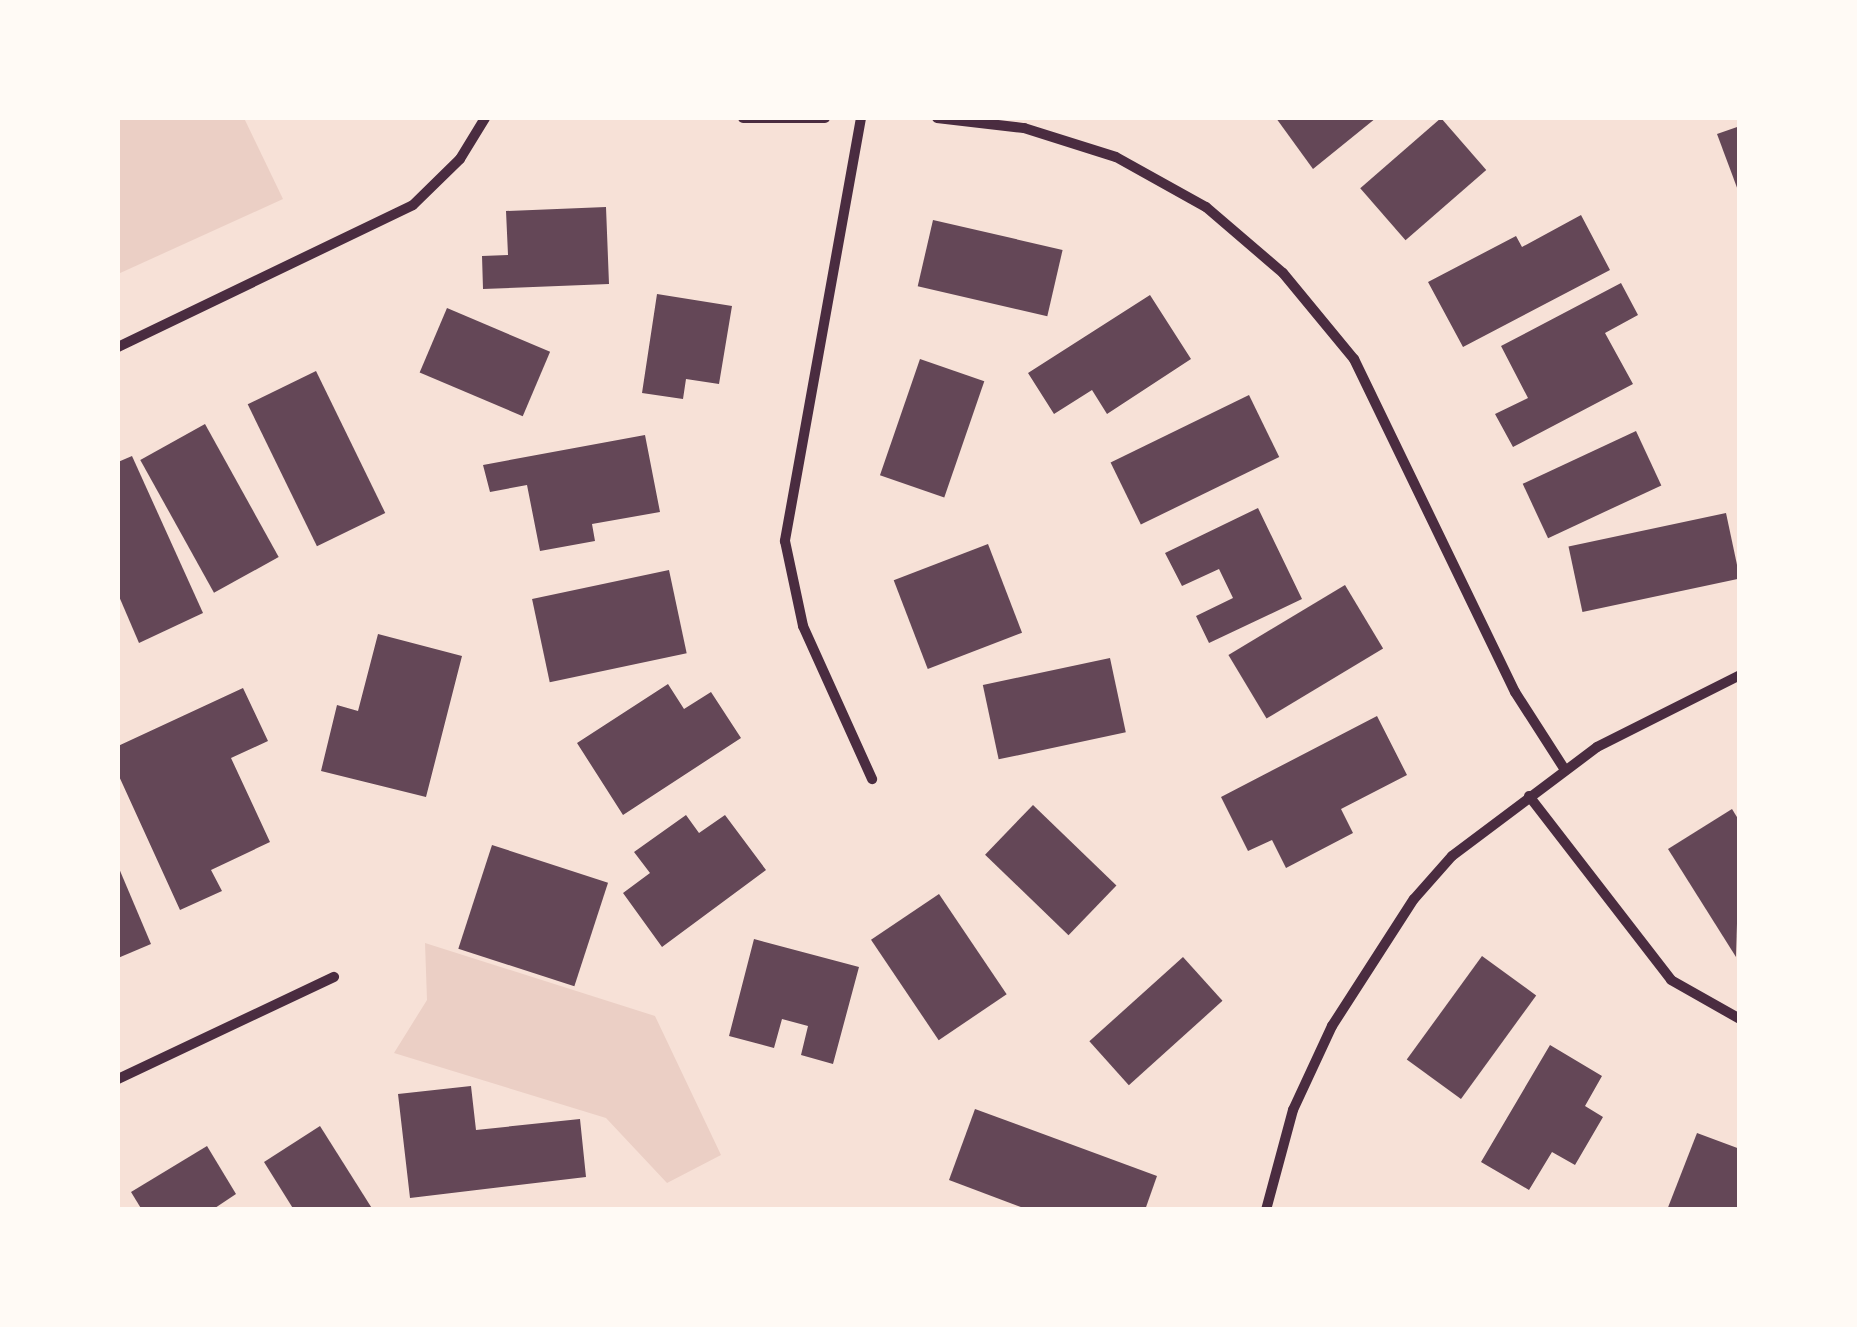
<!DOCTYPE html>
<html>
<head>
<meta charset="utf-8">
<style>
	body { margin:0 }
	#map { position:relative; width:1857px; height:1327px; overflow:hidden; background:#f7e1d7; font-family:"Archivo Narrow",sans-serif }
	div>[style] { position:absolute }
	[style*='--x'] { left:calc(var(--x)*1px); top:calc(var(--y)*1px); width:calc(var(--w)*1px); rotate:calc(var(--a)*1deg) }
	.green>* { inset:0; background:#ebcfc5 }
	.building>* { inset:0; background:#644757; transform-origin:0 0 }
	.minor>* { height:10px; margin:-5px; padding:0 5px; transform-origin:5px; border-radius:5px; background:#4a2c40 }
	span { translate:-50% -50%; white-space:nowrap; text-align:center; line-height:1.15; -webkit-text-stroke:10px #fffaf5; paint-order:stroke }
	.frame { position:absolute; inset:0; border:120px solid #fffaf5; pointer-events:none }
</style>
</head>
<body>
<div id="map">
	<div class="green">
		<div style="clip-path:polygon(118px 118px,244px 118px,283px 199px,118px 274px)"></div>
		<div style="clip-path:polygon(425px 943px,655px 1016px,721px 1155px,667px 1183px,606px 1118px,394px 1053px,427px 1000px)"></div>
	</div>
	<div class="building">
		<div style="clip-path:polygon(1276px 118px,1376px 118px,1313px 169px)"></div>
		<div style="left:1441px;top:118px;width:69px;height:107px;rotate:49deg"></div>
		<div style="clip-path:polygon(1740px 126px,1740px 193px,1739px 193px,1717px 134px)"></div>
		<div style="clip-path:polygon(606px 207px,609px 284px,483px 289px,482px 256px,508px 255px,506px 211px)"></div>
		<div style="clip-path:polygon(1581px 215px,1610px 270px,1463px 347px,1428px 282px,1516px 236px,1522px 247px)"></div>
		<div style="left:933px;top:220px;width:133px;height:68px;rotate:13deg"></div>
		<div style="clip-path:polygon(1621px 283px,1638px 315px,1605px 333px,1633px 384px,1513px 447px,1495px 414px,1528px 398px,1501px 346px)"></div>
		<div style="clip-path:polygon(657px 294px,732px 306px,719px 384px,686px 379px,683px 399px,642px 393px)"></div>
		<div style="clip-path:polygon(1150px 295px,1191px 359px,1107px 414px,1092px 390px,1054px 414px,1028px 373px)"></div>
		<div style="left:447px;top:308px;width:112px;height:70px;rotate:23deg"></div>
		<div style="left:920px;top:359px;width:68px;height:123px;rotate:19deg"></div>
		<div style="left:316px;top:371px;width:158px;height:76px;rotate:64deg"></div>
		<div style="left:1249px;top:395px;width:69px;height:154px;rotate:64deg"></div>
		<div style="left:205px;top:424px;width:152px;height:74px;rotate:61deg"></div>
		<div style="left:1636px;top:431px;width:60px;height:125px;rotate:65deg"></div>
		<div style="clip-path:polygon(645px 435px,660px 512px,592px 524px,595px 541px,540px 551px,527px 485px,490px 492px,483px 465px)"></div>
		<div style="clip-path:polygon(132px 456px,203px 613px,139px 643px,118px 594px,118px 462px)"></div>
		<div style="clip-path:polygon(1258px 508px,1302px 599px,1209px 643px,1196px 616px,1233px 598px,1219px 569px,1182px 586px,1165px 553px)"></div>
		<div style="left:1726px;top:513px;width:67px;height:161px;rotate:78deg"></div>
		<div style="left:988px;top:544px;width:95px;height:101px;rotate:69deg"></div>
		<div style="left:669px;top:570px;width:85px;height:140px;rotate:78deg"></div>
		<div style="left:1345px;top:585px;width:74px;height:136px;rotate:59deg"></div>
		<div style="clip-path:polygon(378px 634px,462px 656px,426px 797px,321px 771px,337px 705px,358px 711px)"></div>
		<div style="left:1110px;top:658px;width:76px;height:130px;rotate:78deg"></div>
		<div style="clip-path:polygon(668px 684px,684px 709px,711px 692px,741px 738px,623px 815px,577px 743px)"></div>
		<div style="clip-path:polygon(243px 688px,268px 741px,231px 758px,270px 842px,211px 870px,222px 891px,180px 910px,118px 774px,118px 746px)"></div>
		<div style="clip-path:polygon(1377px 716px,1407px 775px,1341px 809px,1353px 833px,1286px 868px,1272px 840px,1248px 851px,1221px 797px)"></div>
		<div style="left:1033px;top:805px;width:116px;height:69px;rotate:44deg"></div>
		<div style="clip-path:polygon(1732px 809px,1740px 822px,1736px 957px,1668px 849px)"></div>
		<div style="clip-path:polygon(686px 815px,699px 833px,725px 815px,766px 870px,662px 947px,623px 893px,650px 873px,634px 852px)"></div>
		<div style="left:492px;top:845px;width:122px;height:109px;rotate:18deg"></div>
		<div style="clip-path:polygon(118px 866px,151px 944px,118px 958px)"></div>
		<div style="left:939px;top:894px;width:121px;height:82px;rotate:56deg"></div>
		<div style="clip-path:polygon(754px 939px,859px 967px,833px 1064px,801px 1055px,808px 1026px,782px 1019px,774px 1048px,729px 1036px)"></div>
		<div style="left:1482px;top:956px;width:67px;height:128px;rotate:36deg"></div>
		<div style="left:1183px;top:957px;width:59px;height:126px;rotate:48deg"></div>
		<div style="clip-path:polygon(1550px 1045px,1602px 1076px,1585px 1106px,1603px 1117px,1575px 1165px,1552px 1152px,1529px 1190px,1481px 1162px)"></div>
		<div style="clip-path:polygon(471px 1086px,476px 1130px,580px 1119px,586px 1177px,410px 1198px,398px 1094px)"></div>
		<div style="clip-path:polygon(975px 1109px,1157px 1176px,1145px 1210px,1029px 1210px,949px 1180px)"></div>
		<div style="clip-path:polygon(320px 1126px,373px 1210px,294px 1210px,264px 1162px)"></div>
		<div style="clip-path:polygon(1697px 1133px,1740px 1149px,1740px 1210px,1667px 1210px)"></div>
		<div style="clip-path:polygon(207px 1146px,236px 1194px,212px 1210px,142px 1210px,131px 1192px)"></div>
	</div>
	<div class="minor">
		<div style="--x:743;--y:118;--w:82;--a:0"></div>
		<div style="--x:861;--y:118;--w:430;--a:100.2"></div>
		<div style="--x:785;--y:541;--w:87;--a:78"></div>
		<div style="--x:803;--y:626;--w:168;--a:65.7"></div>
		<div style="--x:937;--y:118;--w:88;--a:6.6"></div>
		<div style="--x:1024;--y:128;--w:96;--a:17.5"></div>
		<div style="--x:1116;--y:157;--w:103;--a:29.1"></div>
		<div style="--x:1206;--y:207;--w:101;--a:40.6"></div>
		<div style="--x:1283;--y:273;--w:112;--a:50.5"></div>
		<div style="--x:1354;--y:359;--w:370;--a:64.2"></div>
		<div style="--x:1515;--y:692;--w:93;--a:57.3"></div>
		<div style="--x:118;--y:347;--w:327;--a:-25.7"></div>
		<div style="--x:413;--y:205;--w:66;--a:-44.4"></div>
		<div style="--x:460;--y:159;--w:48;--a:-58.6"></div>
		<div style="--x:1529;--y:796;--w:232;--a:52.3"></div>
		<div style="--x:1671;--y:980;--w:79;--a:29.5"></div>
		<div style="--x:118;--y:1079;--w:239;--a:-25.3"></div>
		<div style="--x:1266;--y:1210;--w:104;--a:-74.9"></div>
		<div style="--x:1293;--y:1110;--w:93;--a:-65.1"></div>
		<div style="--x:1332;--y:1026;--w:151;--a:-57.2"></div>
		<div style="--x:1414;--y:899;--w:57;--a:-48.5"></div>
		<div style="--x:1452;--y:856;--w:181;--a:-36.9"></div>
		<div style="--x:1597;--y:747;--w:160;--a:-26.7"></div>
	</div>
	<div class="frame"></div>
</div>
</body>
</html>
